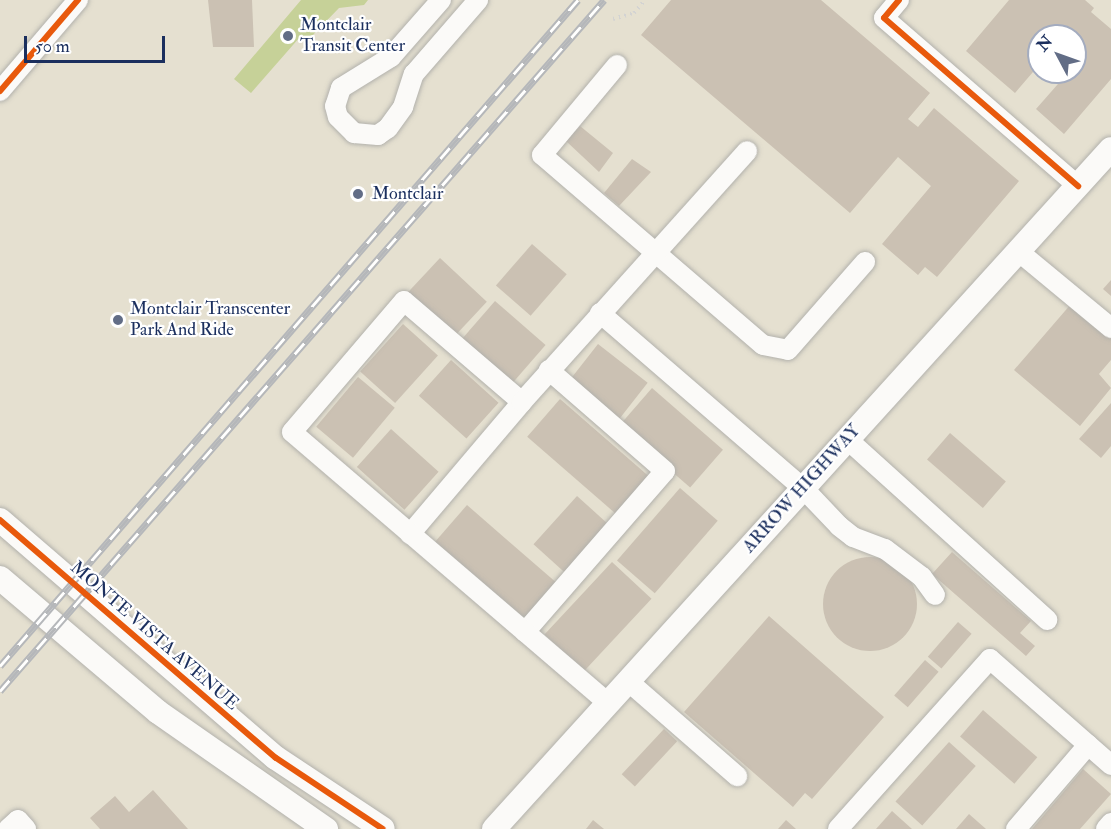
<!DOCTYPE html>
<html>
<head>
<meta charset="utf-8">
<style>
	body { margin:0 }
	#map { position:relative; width:1111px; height:829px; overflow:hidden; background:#e5e0d0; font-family:"IM FELL Double Pica",serif }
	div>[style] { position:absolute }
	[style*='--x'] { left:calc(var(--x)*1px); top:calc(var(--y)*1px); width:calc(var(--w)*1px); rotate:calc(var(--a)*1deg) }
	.green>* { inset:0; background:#c6d198 }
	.building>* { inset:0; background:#cbc1b3; transform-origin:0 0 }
	.round { border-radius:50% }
	.path>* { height:4px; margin-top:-2px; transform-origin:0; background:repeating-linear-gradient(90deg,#d3d3d2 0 1.5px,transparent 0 6px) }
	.roads { filter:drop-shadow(0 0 2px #b2b1ac) drop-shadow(0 0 2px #b2b1ac) }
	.minor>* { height:20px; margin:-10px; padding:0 10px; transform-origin:10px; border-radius:10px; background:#fbfaf8 }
	.major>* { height:24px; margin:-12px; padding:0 12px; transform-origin:12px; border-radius:12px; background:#fbfaf8 }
	.rail>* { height:7px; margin-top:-3.5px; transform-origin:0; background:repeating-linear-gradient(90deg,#fff 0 14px,#b5b7ba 0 28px); box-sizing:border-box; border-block:2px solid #b5b7ba }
	.cycleway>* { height:6px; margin:-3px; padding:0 3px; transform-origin:3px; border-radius:3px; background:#e8590c }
	.dots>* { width:16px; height:16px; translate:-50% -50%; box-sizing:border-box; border:3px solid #fff; border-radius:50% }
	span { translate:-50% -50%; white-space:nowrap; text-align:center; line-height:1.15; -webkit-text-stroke:4.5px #fff; paint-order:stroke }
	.poi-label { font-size:18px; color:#1b2f5e }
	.left { translate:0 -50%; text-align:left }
	.street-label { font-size:18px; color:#1b2f5e }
	.north { position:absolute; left:1027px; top:24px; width:60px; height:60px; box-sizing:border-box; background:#fff; border:2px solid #a4acbf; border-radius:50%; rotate:311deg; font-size:16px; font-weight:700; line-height:24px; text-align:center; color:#1b2f5e }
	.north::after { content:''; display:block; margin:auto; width:21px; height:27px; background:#626d86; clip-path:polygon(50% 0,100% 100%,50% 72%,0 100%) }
	.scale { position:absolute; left:24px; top:36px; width:141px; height:27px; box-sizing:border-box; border:3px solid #1b2f5e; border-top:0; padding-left:8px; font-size:18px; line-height:21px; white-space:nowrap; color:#1b2f5e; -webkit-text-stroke:4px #fff; paint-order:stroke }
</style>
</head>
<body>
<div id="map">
	<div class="green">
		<div style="clip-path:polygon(301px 0,368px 0,364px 5px,339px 8px,310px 38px,300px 37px,251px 93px,234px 79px)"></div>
	</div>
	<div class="building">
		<div style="clip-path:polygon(208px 0,252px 0,254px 47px,213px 47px)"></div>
		<div style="clip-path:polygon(671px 0,821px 0,930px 93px,908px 119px,918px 127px,934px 108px,1019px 181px,937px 277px,925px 267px,918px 275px,882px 244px,931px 186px,898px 157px,850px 213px,641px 35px)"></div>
		<div style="clip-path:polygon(1009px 0,1085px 0,1094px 8px,1091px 12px,1111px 29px,1111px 79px,1064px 134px,1036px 109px,1065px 76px,1061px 72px,1075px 72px,1075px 36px,1039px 36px,1039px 65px,1015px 93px,966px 51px)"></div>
		<div style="clip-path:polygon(580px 126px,613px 153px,599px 172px,566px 141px)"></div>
		<div style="clip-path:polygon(632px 159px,651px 172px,619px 206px,604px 193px)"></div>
		<div style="left:532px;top:244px;width:46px;height:55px;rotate:41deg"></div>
		<div style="left:440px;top:258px;width:64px;height:50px;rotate:43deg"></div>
		<div style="clip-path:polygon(1111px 280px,1111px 296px,1103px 289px)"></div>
		<div style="left:495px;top:301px;width:67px;height:55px;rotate:41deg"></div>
		<div style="clip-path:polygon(1071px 304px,1111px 338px,1111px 360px,1099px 374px,1111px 388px,1080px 426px,1014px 370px)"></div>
		<div style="left:403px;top:324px;width:47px;height:64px;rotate:42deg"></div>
		<div style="left:598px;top:344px;width:63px;height:48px;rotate:38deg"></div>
		<div style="left:451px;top:360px;width:64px;height:48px;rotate:42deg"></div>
		<div style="left:358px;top:377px;width:48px;height:65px;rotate:40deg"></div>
		<div style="left:652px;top:388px;width:94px;height:50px;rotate:41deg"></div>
		<div style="left:560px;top:399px;width:126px;height:50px;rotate:41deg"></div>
		<div style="clip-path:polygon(1111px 403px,1111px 446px,1101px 458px,1079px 439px)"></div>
		<div style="left:391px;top:429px;width:64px;height:51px;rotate:42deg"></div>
		<div style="left:950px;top:433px;width:74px;height:35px;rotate:41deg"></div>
		<div style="left:680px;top:488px;width:50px;height:96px;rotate:41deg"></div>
		<div style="left:577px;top:496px;width:51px;height:65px;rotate:42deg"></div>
		<div style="left:467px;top:505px;width:124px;height:50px;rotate:41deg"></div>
		<div style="clip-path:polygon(952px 552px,1031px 621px,1020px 633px,1035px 646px,1026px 656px,932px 574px)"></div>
		<div class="round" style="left:823px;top:557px;width:94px;height:94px"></div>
		<div style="left:612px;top:562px;width:54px;height:99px;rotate:43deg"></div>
		<div style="clip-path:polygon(769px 616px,884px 717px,812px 799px,805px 793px,793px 807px,684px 712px)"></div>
		<div style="left:958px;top:622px;width:18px;height:46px;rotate:41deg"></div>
		<div style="left:925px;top:660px;width:18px;height:47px;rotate:41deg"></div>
		<div style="left:983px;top:710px;width:72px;height:35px;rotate:41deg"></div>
		<div style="left:664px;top:729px;width:18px;height:62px;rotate:43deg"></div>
		<div style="left:949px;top:742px;width:36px;height:80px;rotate:42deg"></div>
		<div style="clip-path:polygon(1083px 769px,1111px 794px,1080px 829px,1032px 829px)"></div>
		<div style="clip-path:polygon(153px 790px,188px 829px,100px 829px,90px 818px,115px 796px,129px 812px)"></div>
		<div style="clip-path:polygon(892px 811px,912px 829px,876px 829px)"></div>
		<div style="clip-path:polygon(969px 814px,986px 829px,956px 829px)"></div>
		<div style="clip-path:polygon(593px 820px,604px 829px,586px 829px)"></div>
		<div style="clip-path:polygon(786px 820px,796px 829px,778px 829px)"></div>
	</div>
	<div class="path">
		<div style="--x:613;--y:19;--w:22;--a:-16"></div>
		<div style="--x:634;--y:13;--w:17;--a:-50"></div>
	</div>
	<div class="roads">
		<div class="minor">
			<div style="--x:441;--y:0;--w:76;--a:131.3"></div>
			<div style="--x:391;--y:57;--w:59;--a:148.2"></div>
			<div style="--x:341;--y:88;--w:19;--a:108"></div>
			<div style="--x:335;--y:106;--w:11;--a:75"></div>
			<div style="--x:338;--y:117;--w:23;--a:45"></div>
			<div style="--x:354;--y:133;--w:24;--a:5"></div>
			<div style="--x:378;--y:135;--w:12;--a:-35"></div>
			<div style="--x:388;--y:128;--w:26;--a:-54"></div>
			<div style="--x:403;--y:107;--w:35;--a:-72"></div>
			<div style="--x:414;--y:74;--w:98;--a:-49.1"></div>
			<div style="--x:899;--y:0;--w:23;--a:130"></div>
			<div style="--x:884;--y:18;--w:257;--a:40.9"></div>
			<div style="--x:617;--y:65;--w:117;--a:129.8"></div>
			<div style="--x:542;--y:155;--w:291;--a:40.7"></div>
			<div style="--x:763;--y:345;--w:25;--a:11"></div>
			<div style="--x:788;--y:350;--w:117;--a:-48.8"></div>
			<div style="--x:0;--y:91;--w:120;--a:-49.4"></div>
			<div style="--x:1018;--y:251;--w:121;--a:39.6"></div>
			<div style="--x:600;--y:313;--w:268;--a:40.8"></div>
			<div style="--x:803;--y:488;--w:52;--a:46.5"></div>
			<div style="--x:839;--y:526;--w:18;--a:38"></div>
			<div style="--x:853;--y:537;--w:34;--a:21"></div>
			<div style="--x:885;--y:549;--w:46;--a:37.1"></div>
			<div style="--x:922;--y:577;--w:22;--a:54"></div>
			<div style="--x:847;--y:439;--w:270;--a:42.1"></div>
			<div style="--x:410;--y:534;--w:173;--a:-49.7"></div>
			<div style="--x:525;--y:632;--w:213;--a:-49"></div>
			<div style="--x:665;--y:471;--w:154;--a:-139"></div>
			<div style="--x:628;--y:681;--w:145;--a:41.1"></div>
			<div style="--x:608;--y:703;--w:416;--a:-139.4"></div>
			<div style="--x:292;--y:432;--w:172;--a:-49.5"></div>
			<div style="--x:404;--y:301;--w:155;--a:40.6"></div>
			<div style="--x:522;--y:402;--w:337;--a:-48.1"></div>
			<div style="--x:8;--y:829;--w:13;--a:-42"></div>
			<div style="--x:18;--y:820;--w:12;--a:48"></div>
			<div style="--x:838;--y:829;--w:228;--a:-48.2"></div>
			<div style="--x:990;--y:659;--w:161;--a:41.2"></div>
			<div style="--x:1016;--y:829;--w:111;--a:-49.4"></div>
			<div style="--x:1106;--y:829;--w:8;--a:-50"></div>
		</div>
		<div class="major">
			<div style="--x:0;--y:520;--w:364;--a:40.8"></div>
			<div style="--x:276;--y:758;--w:128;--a:33.6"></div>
			<div style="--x:0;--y:578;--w:207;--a:40.3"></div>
			<div style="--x:158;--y:712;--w:205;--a:34.9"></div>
			<div style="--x:494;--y:829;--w:918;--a:-47.78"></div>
		</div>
	</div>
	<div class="rail">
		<div style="--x:0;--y:666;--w:882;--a:-49.05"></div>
		<div style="--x:0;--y:691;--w:918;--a:-48.84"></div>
	</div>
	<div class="cycleway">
		<div style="--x:899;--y:0;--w:23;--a:130"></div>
		<div style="--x:884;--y:18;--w:257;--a:40.9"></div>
		<div style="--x:0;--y:91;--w:120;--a:-49.4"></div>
		<div style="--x:0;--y:520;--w:364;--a:40.8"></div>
		<div style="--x:276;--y:758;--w:128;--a:33.6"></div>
	</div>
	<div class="dots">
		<div style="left:288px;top:36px;background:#626d86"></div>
		<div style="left:358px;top:194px;background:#626d86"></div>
		<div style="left:118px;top:320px;background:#626d86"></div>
	</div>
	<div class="poi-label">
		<span class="left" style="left:300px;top:36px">Montclair<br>Transit Center</span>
		<span class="left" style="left:372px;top:194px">Montclair</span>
		<span class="left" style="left:130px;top:320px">Montclair Transcenter<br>Park And Ride</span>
	</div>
	<div class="street-label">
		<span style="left:802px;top:489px;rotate:-48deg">ARROW HIGHWAY</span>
		<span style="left:154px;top:636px;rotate:41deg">MONTE VISTA AVENUE</span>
	</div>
	<div class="north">N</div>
	<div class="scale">50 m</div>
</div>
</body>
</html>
